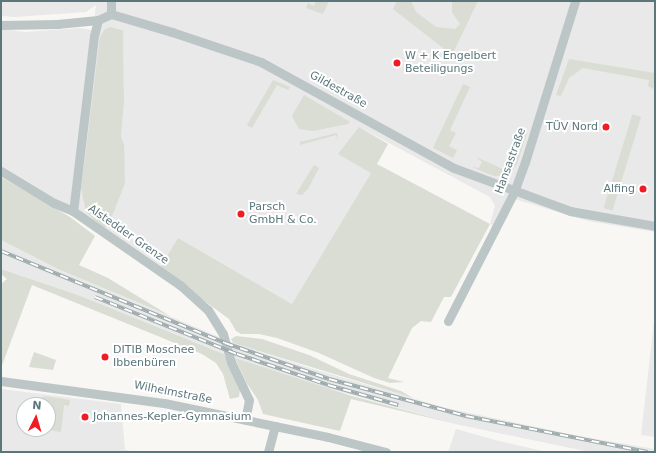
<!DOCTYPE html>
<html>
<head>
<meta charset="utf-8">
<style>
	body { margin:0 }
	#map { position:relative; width:656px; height:453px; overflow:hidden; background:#f8f7f4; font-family:"DejaVu Sans",sans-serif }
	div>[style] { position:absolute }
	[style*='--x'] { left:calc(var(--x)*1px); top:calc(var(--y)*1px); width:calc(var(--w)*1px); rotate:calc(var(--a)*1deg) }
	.built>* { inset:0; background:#e8e9e8 }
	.green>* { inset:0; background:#d9ddd3; transform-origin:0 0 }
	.street>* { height:9px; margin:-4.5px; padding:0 4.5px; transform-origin:4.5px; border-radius:4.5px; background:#bdc6c7 }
	.rail>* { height:4px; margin-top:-2px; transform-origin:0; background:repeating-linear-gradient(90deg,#fff 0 8px,#9daaac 0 16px); box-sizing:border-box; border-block:1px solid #9daaac }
	.dots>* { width:11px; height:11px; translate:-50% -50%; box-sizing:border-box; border:2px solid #fff; border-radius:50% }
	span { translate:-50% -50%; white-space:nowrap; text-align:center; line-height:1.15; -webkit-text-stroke:4px #fff; paint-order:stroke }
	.poi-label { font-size:11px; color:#5c777c }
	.left { translate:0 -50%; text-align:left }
	.right { translate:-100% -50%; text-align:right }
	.street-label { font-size:11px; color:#5c777c }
	.frame { position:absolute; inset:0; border:2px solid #5c777c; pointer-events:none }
	.north { position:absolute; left:16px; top:397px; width:40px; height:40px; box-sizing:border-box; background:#fff; border:1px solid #bec9cb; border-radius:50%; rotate:5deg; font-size:11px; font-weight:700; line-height:16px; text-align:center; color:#5c777c }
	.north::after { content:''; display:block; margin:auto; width:14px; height:18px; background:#f11b24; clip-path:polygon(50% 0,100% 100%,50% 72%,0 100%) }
</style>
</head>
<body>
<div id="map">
	<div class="built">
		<div style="clip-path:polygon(evenodd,1px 1px,655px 1px,655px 232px,588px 221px,508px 197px,493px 225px,490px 224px,495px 206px,490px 197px,359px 127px,371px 173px,292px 304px,179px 239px,160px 268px,1px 167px,1px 29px,25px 32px,79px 28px,93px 30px,96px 5px,86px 12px,15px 17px,1px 16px,1px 1px,117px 28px,123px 30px,124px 103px,121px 136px,124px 144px,83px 168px,90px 118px,117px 28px)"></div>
		<div style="clip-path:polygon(1px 240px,58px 269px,233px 343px,310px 368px,446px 408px,574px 435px,655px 449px,655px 452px,590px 452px,460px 425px,302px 381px,235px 358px,78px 295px,1px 269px)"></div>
		<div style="clip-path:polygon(655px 313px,655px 437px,641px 435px)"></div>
		<div style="clip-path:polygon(evenodd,1px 389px,121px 404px,125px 450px,137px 452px,1px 452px,1px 389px,24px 405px,48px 405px,48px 429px,24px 429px,24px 405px)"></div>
		<div style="clip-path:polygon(456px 429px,499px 441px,547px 452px,448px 452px)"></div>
	</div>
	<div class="green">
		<div style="clip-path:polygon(316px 1px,329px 1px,323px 14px,306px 8px,308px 3px,314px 6px)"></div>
		<div style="clip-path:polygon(397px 1px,411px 1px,416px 12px,436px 27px,455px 29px,460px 24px,452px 12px,452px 1px,478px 1px,452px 55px,393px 9px)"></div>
		<div style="clip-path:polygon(110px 27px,123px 30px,124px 103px,121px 136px,124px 144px,125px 183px,108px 226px,103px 228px,86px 212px,81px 188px,100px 37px,104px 30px)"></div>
		<div style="clip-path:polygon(569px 59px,655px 73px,655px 83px,653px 89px,648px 86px,649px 80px,583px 68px,569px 78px,561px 96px,556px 95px)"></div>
		<div style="clip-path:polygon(273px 80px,290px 87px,288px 90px,277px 85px,252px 128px,247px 125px)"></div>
		<div style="clip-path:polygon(463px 84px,470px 87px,450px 130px,456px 133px,449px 146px,457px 150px,453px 158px,433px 148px)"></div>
		<div style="clip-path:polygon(304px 95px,350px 122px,348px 124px,313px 131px,299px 129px,292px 116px)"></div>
		<div style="left:641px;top:117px;width:98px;height:9px;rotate:107deg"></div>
		<div style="clip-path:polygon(359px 127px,388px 144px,377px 164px,490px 224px,451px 297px,444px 297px,431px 322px,421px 321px,412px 328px,388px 378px,404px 382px,390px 383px,374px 378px,319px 353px,277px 338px,259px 334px,241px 334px,236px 331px,229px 319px,160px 268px,178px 238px,292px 304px,371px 173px,338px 154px)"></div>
		<div style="clip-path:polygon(524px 131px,527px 133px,517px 164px,509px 175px,494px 176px,472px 167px,479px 168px,482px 162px,476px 157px,505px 170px,514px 164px)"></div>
		<div style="clip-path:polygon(337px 133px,338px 140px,336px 135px,300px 145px,300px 142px)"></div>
		<div style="clip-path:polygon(314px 165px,319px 168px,308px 189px,302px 195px,296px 194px)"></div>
		<div style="clip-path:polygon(1px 177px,70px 217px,95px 236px,79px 265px,108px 278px,170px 316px,58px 269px,1px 240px)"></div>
		<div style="clip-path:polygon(1px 269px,78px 295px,224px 354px,240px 390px,239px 397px,230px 399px,223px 374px,216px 363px,202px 354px,32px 285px,1px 368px,1px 284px,7px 279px,1px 274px)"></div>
		<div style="clip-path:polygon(236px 336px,262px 339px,309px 355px,349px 374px,401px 391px,413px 398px,233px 343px,231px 339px)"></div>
		<div style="clip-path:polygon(34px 352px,56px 360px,53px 370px,29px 367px)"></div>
		<div style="clip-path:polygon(235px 358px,352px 396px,460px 425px,351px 399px,340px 431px,263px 414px,258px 400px,246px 382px)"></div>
		<div style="clip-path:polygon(44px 396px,70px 400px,69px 406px,64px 405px,61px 432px,43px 429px,48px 429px,48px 405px,36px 403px)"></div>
	</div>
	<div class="street">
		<div style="--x:111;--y:14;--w:13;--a:-90"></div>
		<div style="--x:98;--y:20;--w:16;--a:104"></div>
		<div style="--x:94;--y:36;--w:176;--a:96.8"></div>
		<div style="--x:73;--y:211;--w:130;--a:34.7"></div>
		<div style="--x:180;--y:285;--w:38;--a:42"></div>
		<div style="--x:208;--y:310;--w:28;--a:58"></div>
		<div style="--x:223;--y:334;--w:29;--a:74"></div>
		<div style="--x:231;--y:362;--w:42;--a:64.7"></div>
		<div style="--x:249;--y:400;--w:20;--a:101"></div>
		<div style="--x:1;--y:25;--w:56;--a:-1"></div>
		<div style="--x:57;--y:24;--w:41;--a:-5.6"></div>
		<div style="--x:98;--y:20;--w:14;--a:-25"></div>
		<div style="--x:111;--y:14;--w:64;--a:16.4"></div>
		<div style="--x:172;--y:32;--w:94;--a:18.6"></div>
		<div style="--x:261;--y:62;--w:220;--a:28.8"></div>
		<div style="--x:454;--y:168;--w:124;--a:20.3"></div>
		<div style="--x:570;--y:211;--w:86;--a:10"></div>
		<div style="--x:1;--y:171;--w:62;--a:31.1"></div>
		<div style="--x:54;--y:203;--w:21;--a:23"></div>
		<div style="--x:448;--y:321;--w:145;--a:-62.9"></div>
		<div style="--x:514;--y:192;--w:32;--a:-70"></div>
		<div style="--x:525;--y:162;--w:169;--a:-72.7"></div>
		<div style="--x:1;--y:381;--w:164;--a:7.7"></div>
		<div style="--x:164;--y:403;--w:167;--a:11.7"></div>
		<div style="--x:328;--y:437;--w:60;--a:14.5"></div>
		<div style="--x:268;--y:452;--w:27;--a:-75"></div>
	</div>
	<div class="rail">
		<div style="--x:1;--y:251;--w:242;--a:22.3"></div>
		<div style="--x:225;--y:343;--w:110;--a:19.1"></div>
		<div style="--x:329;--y:379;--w:142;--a:15.1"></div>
		<div style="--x:466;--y:416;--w:185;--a:11.2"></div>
		<div style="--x:95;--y:297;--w:153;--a:21.9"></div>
		<div style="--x:237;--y:354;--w:96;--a:18.8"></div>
		<div style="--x:328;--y:385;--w:73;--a:15.9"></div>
	</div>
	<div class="dots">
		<div style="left:397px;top:63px;background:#f11b24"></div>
		<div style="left:606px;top:127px;background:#f11b24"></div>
		<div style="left:643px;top:189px;background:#f11b24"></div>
		<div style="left:241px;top:214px;background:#f11b24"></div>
		<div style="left:105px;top:357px;background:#f11b24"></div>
		<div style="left:85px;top:417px;background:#f11b24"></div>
	</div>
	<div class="poi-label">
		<span class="left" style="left:405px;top:63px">W + K Engelbert<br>Beteiligungs</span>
		<span class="right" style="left:598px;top:127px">TÜV Nord</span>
		<span class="right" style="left:635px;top:189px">Alfing</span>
		<span class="left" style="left:249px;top:214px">Parsch<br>GmbH &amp; Co.</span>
		<span class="left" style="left:113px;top:357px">DITIB Moschee<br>Ibbenbüren</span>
		<span class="left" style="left:93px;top:417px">Johannes-Kepler-Gymnasium</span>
	</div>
	<div class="street-label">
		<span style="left:338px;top:90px;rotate:29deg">Gildestraße</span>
		<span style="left:511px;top:161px;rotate:-70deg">Hansastraße</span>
		<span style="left:128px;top:235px;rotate:35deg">Alstedder Grenze</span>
		<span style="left:173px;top:393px;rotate:11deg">Wilhelmstraße</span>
	</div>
	<div class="frame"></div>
	<div class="north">N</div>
</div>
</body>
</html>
